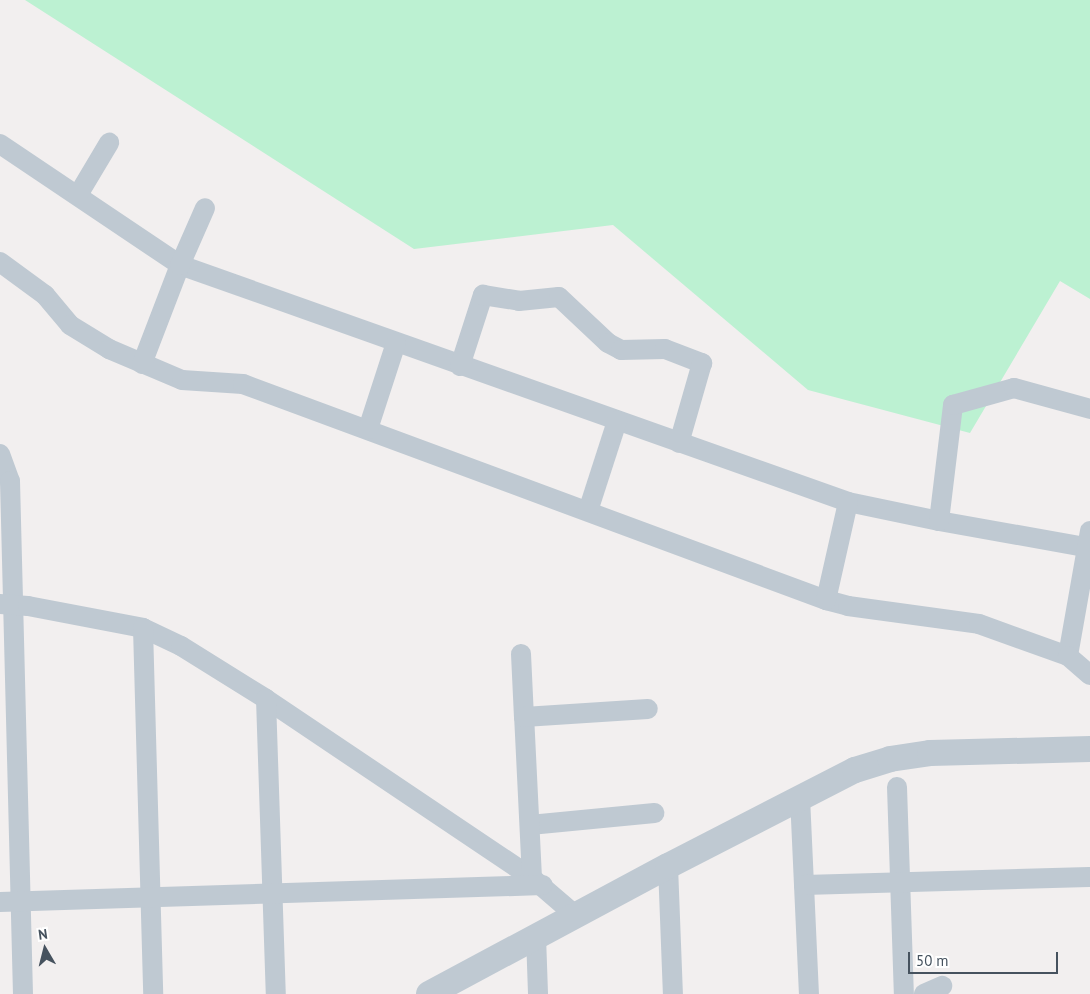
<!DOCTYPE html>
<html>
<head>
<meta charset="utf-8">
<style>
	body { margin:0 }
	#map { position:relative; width:1090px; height:994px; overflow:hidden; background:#f2efef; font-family:"PT Sans",sans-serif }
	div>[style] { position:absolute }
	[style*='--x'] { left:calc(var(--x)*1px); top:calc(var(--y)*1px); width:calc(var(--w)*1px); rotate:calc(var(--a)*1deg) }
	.green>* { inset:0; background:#bcf1d2 }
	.minor>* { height:20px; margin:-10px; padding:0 10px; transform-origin:10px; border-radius:10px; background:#bfc9d2 }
	.tertiary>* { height:26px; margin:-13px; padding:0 13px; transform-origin:13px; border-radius:13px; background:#bfc9d2 }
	span { translate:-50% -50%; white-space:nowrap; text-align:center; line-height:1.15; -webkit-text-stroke:4px #fff; paint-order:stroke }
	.north { position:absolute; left:20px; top:924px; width:50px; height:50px; -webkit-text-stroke:4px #fff; paint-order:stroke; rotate:352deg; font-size:14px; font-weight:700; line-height:20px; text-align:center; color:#46525e }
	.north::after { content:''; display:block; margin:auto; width:18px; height:22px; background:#46525e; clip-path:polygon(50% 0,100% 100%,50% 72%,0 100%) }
	.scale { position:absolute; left:908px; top:952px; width:150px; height:22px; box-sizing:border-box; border:2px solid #46525e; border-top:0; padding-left:6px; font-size:15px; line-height:18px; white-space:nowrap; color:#46525e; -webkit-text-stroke:4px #fff; paint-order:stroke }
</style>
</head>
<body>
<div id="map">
	<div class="green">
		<div style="clip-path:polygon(25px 0,1090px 0,1090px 299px,1060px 281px,970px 433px,808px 390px,613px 225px,414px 249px)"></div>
	</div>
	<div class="minor">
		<div style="--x:0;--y:144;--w:217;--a:33.9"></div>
		<div style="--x:180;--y:265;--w:709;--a:19.53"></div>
		<div style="--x:848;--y:502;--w:93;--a:11.8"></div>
		<div style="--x:939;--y:521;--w:153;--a:10.1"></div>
		<div style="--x:78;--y:195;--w:61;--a:-59.2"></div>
		<div style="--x:0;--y:262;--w:56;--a:36.3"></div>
		<div style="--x:45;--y:295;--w:39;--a:50"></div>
		<div style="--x:70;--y:325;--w:46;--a:31.6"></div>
		<div style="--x:109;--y:349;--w:79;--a:23"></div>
		<div style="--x:182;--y:380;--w:61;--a:3.8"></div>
		<div style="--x:243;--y:384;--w:622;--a:20.33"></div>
		<div style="--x:826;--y:600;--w:23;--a:15"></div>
		<div style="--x:848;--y:606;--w:132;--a:7.8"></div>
		<div style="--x:979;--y:624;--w:95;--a:19.8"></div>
		<div style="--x:142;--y:364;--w:106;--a:-69"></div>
		<div style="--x:180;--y:265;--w:62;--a:-66.3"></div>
		<div style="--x:460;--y:366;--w:75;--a:-72.1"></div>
		<div style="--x:483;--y:295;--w:36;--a:9"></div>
		<div style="--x:519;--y:301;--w:40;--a:-5.7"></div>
		<div style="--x:559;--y:297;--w:67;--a:43.2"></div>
		<div style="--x:608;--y:343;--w:15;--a:28"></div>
		<div style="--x:621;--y:350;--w:44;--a:-1.3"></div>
		<div style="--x:665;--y:349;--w:40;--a:21"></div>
		<div style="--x:702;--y:363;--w:83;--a:106"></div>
		<div style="--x:368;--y:429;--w:90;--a:-72"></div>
		<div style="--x:0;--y:454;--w:29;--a:70"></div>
		<div style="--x:10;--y:481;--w:513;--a:88.55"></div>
		<div style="--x:588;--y:511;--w:95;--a:-72.1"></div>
		<div style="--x:939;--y:521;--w:117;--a:-83.1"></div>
		<div style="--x:953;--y:405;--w:63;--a:-15.6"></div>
		<div style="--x:1014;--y:388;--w:79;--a:15.4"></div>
		<div style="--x:1090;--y:531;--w:127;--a:100"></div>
		<div style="--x:1068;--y:656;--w:29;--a:41"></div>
		<div style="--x:826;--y:600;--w:100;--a:-77.3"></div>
		<div style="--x:0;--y:604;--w:28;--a:4"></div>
		<div style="--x:28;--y:606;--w:117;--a:10.8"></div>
		<div style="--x:143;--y:628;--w:42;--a:25.3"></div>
		<div style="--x:181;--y:646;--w:100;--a:31.9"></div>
		<div style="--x:266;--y:699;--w:321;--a:33.9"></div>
		<div style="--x:532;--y:878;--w:57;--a:40.7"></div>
		<div style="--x:143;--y:628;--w:366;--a:88.4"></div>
		<div style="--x:521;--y:654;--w:63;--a:87.3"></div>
		<div style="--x:266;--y:699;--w:295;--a:88.1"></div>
		<div style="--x:897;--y:787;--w:207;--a:88.1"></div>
		<div style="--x:800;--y:797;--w:197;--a:87.4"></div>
		<div style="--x:530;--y:825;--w:125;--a:-5.5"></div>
		<div style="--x:668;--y:866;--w:128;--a:87.8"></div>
		<div style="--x:532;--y:878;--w:161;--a:-92.8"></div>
		<div style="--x:524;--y:717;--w:124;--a:-3.7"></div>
		<div style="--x:804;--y:885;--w:285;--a:-1.6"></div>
		<div style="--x:0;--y:902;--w:543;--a:-1.79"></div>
		<div style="--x:536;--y:936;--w:58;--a:88"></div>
		<div style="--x:924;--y:994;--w:20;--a:-24"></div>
	</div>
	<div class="tertiary">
		<div style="--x:429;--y:994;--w:271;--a:-28.2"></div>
		<div style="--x:668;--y:866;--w:210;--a:-27.2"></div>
		<div style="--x:855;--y:770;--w:37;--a:-17"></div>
		<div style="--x:890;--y:759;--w:40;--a:-8.5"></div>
		<div style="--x:930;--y:753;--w:160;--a:-1.4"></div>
	</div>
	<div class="north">N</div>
	<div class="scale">50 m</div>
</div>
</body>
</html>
